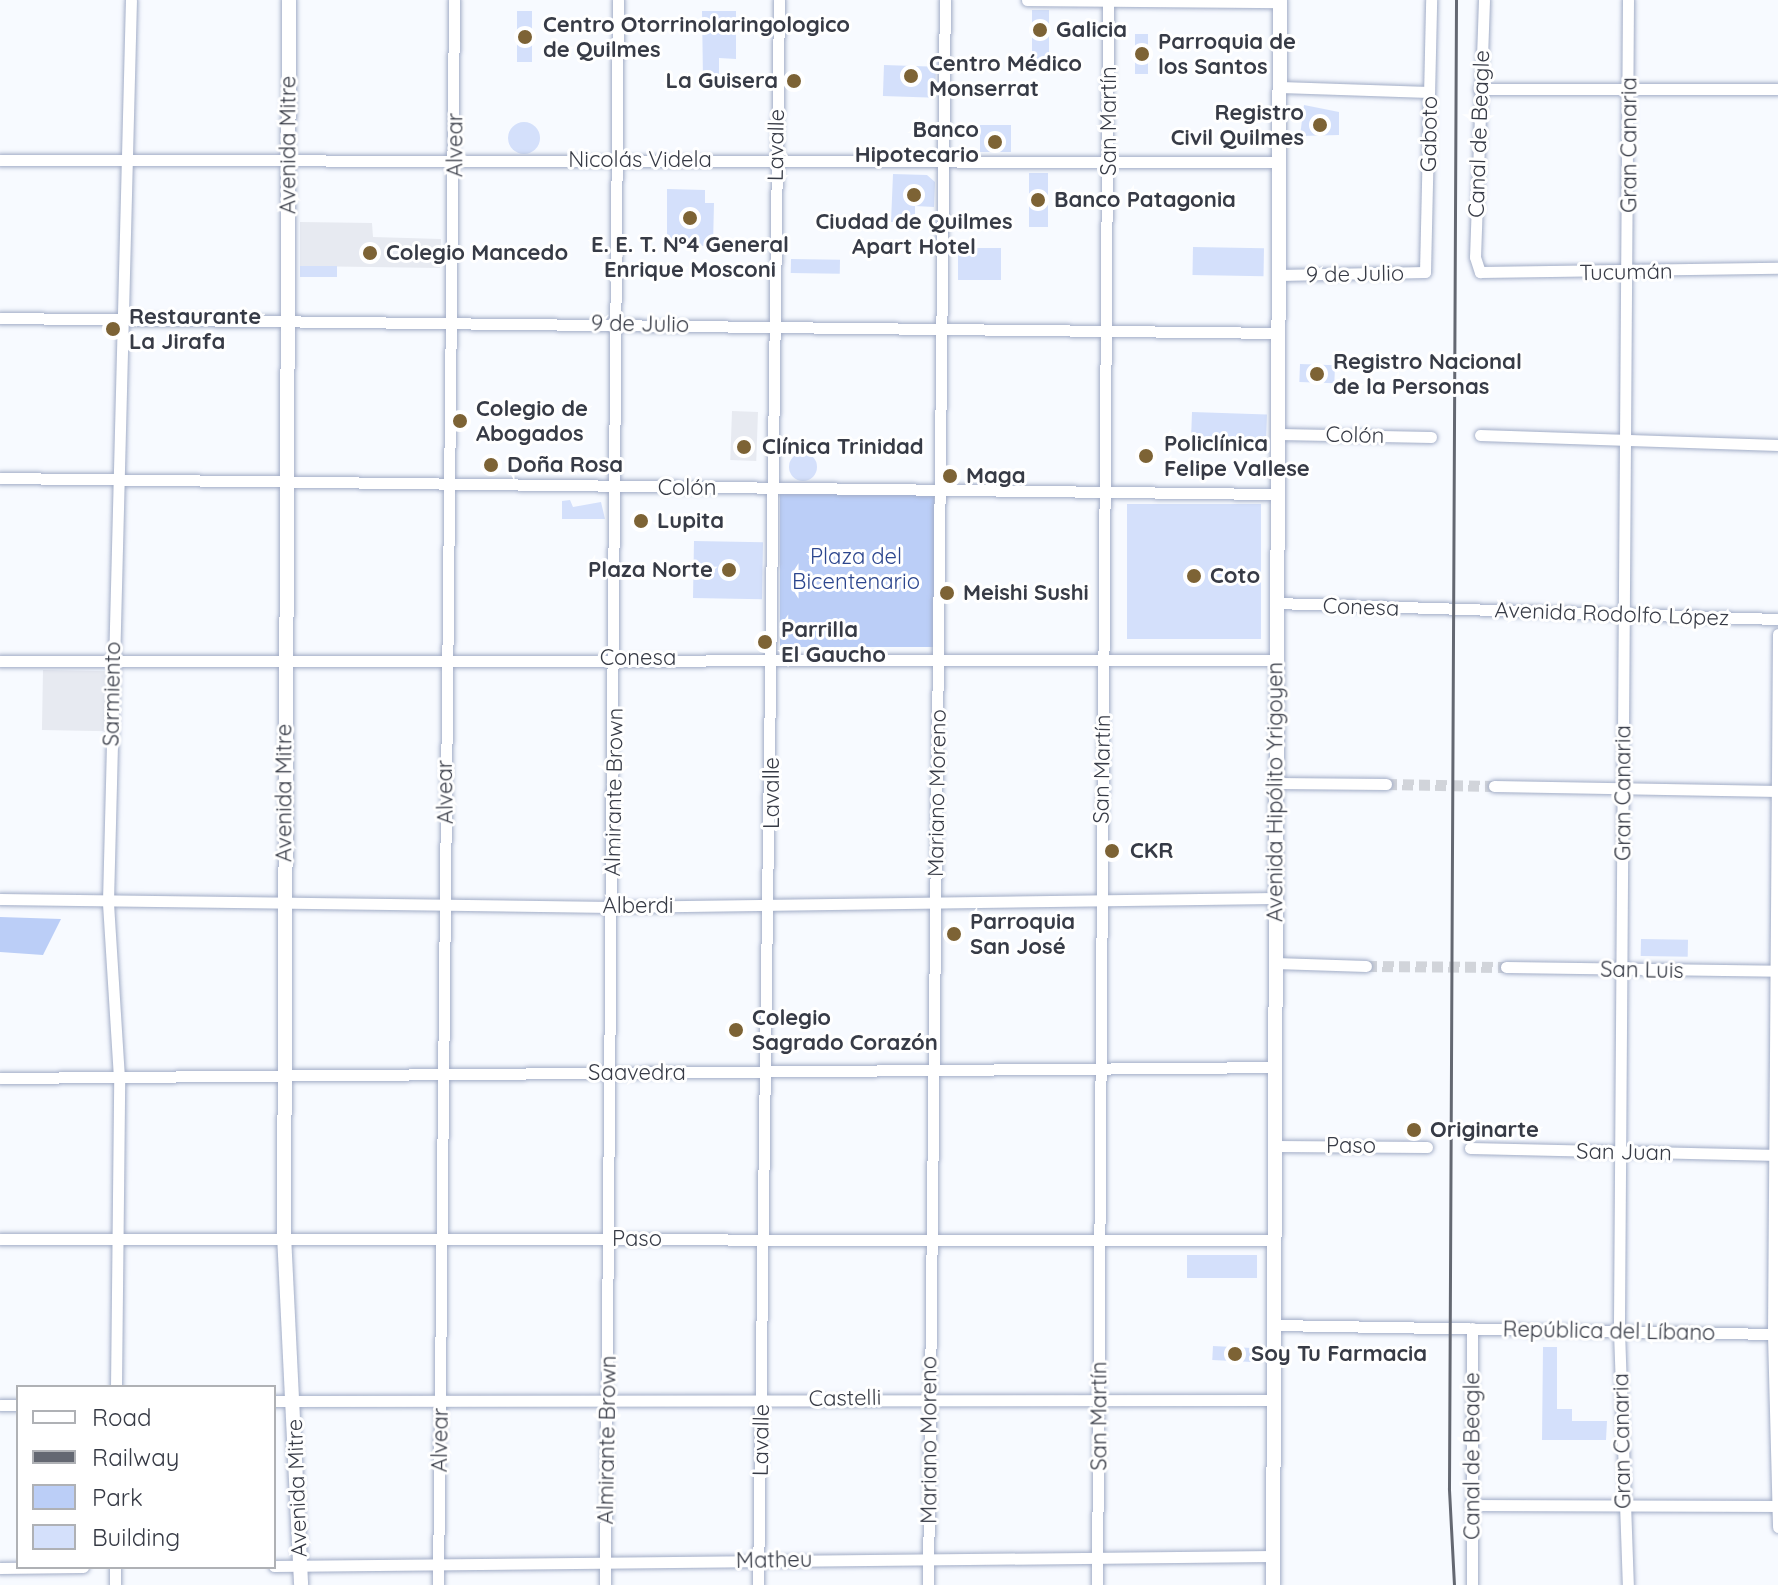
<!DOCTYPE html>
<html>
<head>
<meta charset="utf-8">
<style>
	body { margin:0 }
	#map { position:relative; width:1778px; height:1585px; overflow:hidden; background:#f7faff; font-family:Quicksand,sans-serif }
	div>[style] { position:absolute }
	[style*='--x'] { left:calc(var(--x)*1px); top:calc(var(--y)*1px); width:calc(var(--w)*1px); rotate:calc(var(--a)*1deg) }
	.built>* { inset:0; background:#e7eaf1; transform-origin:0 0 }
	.green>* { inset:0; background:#bbcef7; transform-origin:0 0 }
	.building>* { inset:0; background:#d4e0fb; transform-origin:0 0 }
	.round { border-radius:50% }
	.minor-tunnel>* { height:11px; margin-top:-5.5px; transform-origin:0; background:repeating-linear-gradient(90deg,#d1d4da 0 11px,transparent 0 16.5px) }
	.roads { filter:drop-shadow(0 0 2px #a2adc7) drop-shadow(0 0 2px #a2adc7) }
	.minor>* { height:11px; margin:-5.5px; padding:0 5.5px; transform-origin:5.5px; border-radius:5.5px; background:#fff }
	.major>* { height:14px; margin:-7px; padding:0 7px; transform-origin:7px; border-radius:7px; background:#fff }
	.rail>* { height:3px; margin:-1.5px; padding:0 1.5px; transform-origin:1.5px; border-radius:1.5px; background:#646872 }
	.dots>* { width:22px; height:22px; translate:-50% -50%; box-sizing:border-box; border:4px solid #fff; border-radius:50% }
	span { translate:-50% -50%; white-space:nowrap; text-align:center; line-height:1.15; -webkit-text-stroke:6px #fff; paint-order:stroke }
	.poi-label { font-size:22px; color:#373b46; font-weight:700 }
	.left { translate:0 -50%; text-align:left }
	.right { translate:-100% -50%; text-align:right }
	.street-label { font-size:22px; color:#373b46 }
	.park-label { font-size:22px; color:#2c468e }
	.legend { position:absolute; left:16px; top:1385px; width:260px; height:184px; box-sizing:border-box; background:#fff; border:2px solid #afb1b5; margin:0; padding:10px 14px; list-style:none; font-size:24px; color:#373b46 }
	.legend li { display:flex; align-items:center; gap:16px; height:40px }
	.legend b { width:40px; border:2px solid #afb1b5 }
</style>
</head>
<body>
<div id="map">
	<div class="built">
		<div style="clip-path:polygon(300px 222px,372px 223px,373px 237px,441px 239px,440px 268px,300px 266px)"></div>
		<div style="left:732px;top:411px;width:26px;height:49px;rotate:2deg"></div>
		<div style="left:43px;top:670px;width:66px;height:60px;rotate:1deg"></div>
	</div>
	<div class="green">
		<div style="left:780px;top:490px;width:154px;height:157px"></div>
		<div style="clip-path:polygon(0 917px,61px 919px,43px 955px,0 952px)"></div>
	</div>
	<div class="building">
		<div style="left:1032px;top:10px;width:17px;height:54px"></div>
		<div style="left:517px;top:11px;width:15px;height:51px"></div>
		<div style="clip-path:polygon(702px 11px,736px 11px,736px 59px,719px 58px,719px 81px,703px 80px)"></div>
		<div style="left:1135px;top:34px;width:13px;height:40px"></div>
		<div style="left:884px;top:65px;width:52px;height:31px;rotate:2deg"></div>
		<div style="clip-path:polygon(1304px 105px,1339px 112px,1339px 135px,1300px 136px)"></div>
		<div class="round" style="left:508px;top:122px;width:32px;height:32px"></div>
		<div style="left:1011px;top:125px;width:27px;height:31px;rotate:90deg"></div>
		<div style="left:1029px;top:173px;width:19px;height:54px"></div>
		<div style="clip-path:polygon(893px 174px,927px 175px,935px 182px,934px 207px,915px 206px,915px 222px,891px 222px)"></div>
		<div style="clip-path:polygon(667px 189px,705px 190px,705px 203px,714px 203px,713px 246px,667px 245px)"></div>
		<div style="left:1193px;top:247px;width:71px;height:28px;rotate:1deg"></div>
		<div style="left:958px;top:248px;width:43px;height:32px"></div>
		<div style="left:791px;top:259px;width:49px;height:14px;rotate:1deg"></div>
		<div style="left:300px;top:266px;width:37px;height:11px"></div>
		<div style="left:1300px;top:364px;width:35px;height:18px;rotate:2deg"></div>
		<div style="left:1192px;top:412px;width:75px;height:24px;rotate:2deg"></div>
		<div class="round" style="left:789px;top:453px;width:28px;height:28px"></div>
		<div style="clip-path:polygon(570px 500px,573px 507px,601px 502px,605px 519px,562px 519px,562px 501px)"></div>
		<div style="left:1127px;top:504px;width:134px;height:135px"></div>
		<div style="left:694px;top:541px;width:69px;height:57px;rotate:1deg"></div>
		<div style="left:1641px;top:939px;width:47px;height:17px;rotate:1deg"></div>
		<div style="left:1187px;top:1255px;width:70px;height:23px"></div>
		<div style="left:1213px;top:1346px;width:44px;height:14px;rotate:3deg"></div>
		<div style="clip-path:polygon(1543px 1347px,1557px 1347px,1557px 1409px,1572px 1409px,1572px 1421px,1607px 1421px,1606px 1440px,1542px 1440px)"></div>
	</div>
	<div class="minor-tunnel">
		<div style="--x:1386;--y:784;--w:108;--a:1.1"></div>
		<div style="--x:1366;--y:966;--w:140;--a:0.4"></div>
	</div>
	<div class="roads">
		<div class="minor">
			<div style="--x:1027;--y:0;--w:253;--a:0.5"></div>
			<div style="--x:1484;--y:0;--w:257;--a:92"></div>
			<div style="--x:1475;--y:257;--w:16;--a:72"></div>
			<div style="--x:1480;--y:272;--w:298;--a:-0.8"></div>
			<div style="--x:1628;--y:0;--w:1331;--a:90.39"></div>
			<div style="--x:1619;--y:1331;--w:254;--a:88"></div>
			<div style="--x:1280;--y:87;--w:149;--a:1.9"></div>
			<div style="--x:1479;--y:89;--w:299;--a:0"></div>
			<div style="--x:0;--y:160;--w:1280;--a:0.09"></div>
			<div style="--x:1279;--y:275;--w:146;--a:-1.2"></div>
			<div style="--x:1425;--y:272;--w:272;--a:-88.7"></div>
			<div style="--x:0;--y:318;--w:1279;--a:0.67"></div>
			<div style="--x:1279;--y:434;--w:152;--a:1.1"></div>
			<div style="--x:1480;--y:435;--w:298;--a:1.9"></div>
			<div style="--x:0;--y:478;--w:1278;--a:0.72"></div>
			<div style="--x:1276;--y:603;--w:502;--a:1.83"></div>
			<div style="--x:1778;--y:634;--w:700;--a:90.41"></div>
			<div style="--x:1773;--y:1334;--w:193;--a:88.5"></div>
			<div style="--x:0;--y:661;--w:1275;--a:-0.04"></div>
			<div style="--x:1276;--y:783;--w:110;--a:0.5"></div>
			<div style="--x:1494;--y:786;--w:284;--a:1"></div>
			<div style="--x:0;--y:899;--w:612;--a:0.75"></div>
			<div style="--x:612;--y:907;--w:663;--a:-0.78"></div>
			<div style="--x:1275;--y:963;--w:91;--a:1.9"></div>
			<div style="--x:1506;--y:967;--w:272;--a:0.8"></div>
			<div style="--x:0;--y:1078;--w:1274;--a:-0.49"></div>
			<div style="--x:1274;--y:1146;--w:153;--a:0.4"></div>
			<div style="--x:1470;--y:1148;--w:308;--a:1.3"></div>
			<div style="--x:0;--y:1239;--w:1274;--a:0.04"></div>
			<div style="--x:1274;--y:1325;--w:503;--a:1.03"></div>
			<div style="--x:116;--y:1387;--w:309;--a:-89.4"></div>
			<div style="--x:119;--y:1078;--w:177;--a:-93.6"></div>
			<div style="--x:108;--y:901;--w:901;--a:-88.54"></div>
			<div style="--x:274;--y:1401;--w:999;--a:-0.06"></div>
			<div style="--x:0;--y:1405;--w:18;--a:0"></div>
			<div style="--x:1471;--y:1505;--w:307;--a:0.2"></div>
			<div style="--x:274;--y:1566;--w:999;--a:-0.57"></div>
			<div style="--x:0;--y:1568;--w:83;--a:-0.7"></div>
			<div style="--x:115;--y:1585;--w:18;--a:-90"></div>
			<div style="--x:438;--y:1585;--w:1585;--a:-89.42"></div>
			<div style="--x:605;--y:1585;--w:1585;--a:-89.53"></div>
			<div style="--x:758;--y:1585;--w:1585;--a:-89.24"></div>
			<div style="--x:928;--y:1585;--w:1585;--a:-89.39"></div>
			<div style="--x:1097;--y:1585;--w:1585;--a:-89.6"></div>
			<div style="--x:1472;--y:1585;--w:257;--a:-90"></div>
		</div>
		<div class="major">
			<div style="--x:289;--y:0;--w:1235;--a:90.23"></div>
			<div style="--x:284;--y:1235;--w:350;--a:87.2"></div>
			<div style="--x:1273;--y:1585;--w:1585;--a:-89.75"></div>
		</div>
	</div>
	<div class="rail">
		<div style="--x:1454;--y:1585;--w:97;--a:-93"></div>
		<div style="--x:1449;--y:1488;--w:1488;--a:-89.73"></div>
	</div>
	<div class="dots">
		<div style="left:1040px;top:30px;background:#7d6335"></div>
		<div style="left:525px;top:37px;background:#7d6335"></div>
		<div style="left:1142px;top:54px;background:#7d6335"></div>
		<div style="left:911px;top:76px;background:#7d6335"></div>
		<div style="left:794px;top:81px;background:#7d6335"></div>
		<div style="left:1320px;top:125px;background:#7d6335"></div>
		<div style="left:995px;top:142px;background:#7d6335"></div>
		<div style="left:914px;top:195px;background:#7d6335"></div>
		<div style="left:1038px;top:200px;background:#7d6335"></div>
		<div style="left:690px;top:218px;background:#7d6335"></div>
		<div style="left:370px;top:253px;background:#7d6335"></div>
		<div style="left:113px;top:329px;background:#7d6335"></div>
		<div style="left:1317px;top:374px;background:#7d6335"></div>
		<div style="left:460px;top:421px;background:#7d6335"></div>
		<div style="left:744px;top:447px;background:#7d6335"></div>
		<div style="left:1146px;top:456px;background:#7d6335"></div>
		<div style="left:491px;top:465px;background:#7d6335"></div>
		<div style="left:950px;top:476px;background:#7d6335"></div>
		<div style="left:641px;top:521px;background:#7d6335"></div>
		<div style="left:729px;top:570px;background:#7d6335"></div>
		<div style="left:1194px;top:576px;background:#7d6335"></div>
		<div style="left:947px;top:593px;background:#7d6335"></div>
		<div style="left:765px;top:642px;background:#7d6335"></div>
		<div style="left:1112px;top:851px;background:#7d6335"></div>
		<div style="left:954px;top:934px;background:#7d6335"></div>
		<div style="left:736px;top:1030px;background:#7d6335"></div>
		<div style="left:1414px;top:1130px;background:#7d6335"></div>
		<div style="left:1235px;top:1354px;background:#7d6335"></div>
	</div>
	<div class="poi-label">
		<span class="left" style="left:543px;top:37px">Centro Otorrinolaringologico<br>de Quilmes</span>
		<span class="left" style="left:1056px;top:30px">Galicia</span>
		<span class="left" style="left:1158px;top:54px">Parroquia de<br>los Santos</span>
		<span class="left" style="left:929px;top:76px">Centro Médico<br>Monserrat</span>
		<span class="right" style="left:778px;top:81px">La Guisera</span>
		<span class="right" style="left:1304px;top:125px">Registro<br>Civil Quilmes</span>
		<span class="right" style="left:979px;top:142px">Banco<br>Hipotecario</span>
		<span class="left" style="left:1054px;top:200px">Banco Patagonia</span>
		<span style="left:914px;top:234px">Ciudad de Quilmes<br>Apart Hotel</span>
		<span style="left:690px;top:257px">E. E. T. Nº4 General<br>Enrique Mosconi</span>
		<span class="left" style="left:386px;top:253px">Colegio Mancedo</span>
		<span class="left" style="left:129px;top:329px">Restaurante<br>La Jirafa</span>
		<span class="left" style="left:1333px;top:374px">Registro Nacional<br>de la Personas</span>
		<span class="left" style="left:476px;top:421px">Colegio de<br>Abogados</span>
		<span class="left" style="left:1164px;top:456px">Policlínica<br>Felipe Vallese</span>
		<span class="left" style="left:762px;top:447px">Clínica Trinidad</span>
		<span class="left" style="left:507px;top:465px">Doña Rosa</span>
		<span class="left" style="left:966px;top:476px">Maga</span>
		<span class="left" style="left:657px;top:521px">Lupita</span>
		<span class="right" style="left:713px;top:570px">Plaza Norte</span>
		<span class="left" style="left:1210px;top:576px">Coto</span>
		<span class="left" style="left:963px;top:593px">Meishi Sushi</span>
		<span class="left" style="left:781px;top:642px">Parrilla<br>El Gaucho</span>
		<span class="left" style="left:1130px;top:851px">CKR</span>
		<span class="left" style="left:970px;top:934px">Parroquia<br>San José</span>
		<span class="left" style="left:752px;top:1030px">Colegio<br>Sagrado Corazón</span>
		<span class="left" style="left:1430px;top:1130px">Originarte</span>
		<span class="left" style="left:1251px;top:1354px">Soy Tu Farmacia</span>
	</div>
	<div class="street-label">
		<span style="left:1109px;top:121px;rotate:-90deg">San Martín</span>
		<span style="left:1429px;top:134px;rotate:-89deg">Gaboto</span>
		<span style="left:1479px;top:134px;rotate:-88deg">Canal de Beagle</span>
		<span style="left:288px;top:145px;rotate:-90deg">Avenida Mitre</span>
		<span style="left:455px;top:145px;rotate:-90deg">Alvear</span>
		<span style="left:776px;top:145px;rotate:-89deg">Lavalle</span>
		<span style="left:1629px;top:145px;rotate:-90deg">Gran Canaria</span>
		<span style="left:640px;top:160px">Nicolás Videla</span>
		<span style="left:1626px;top:272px;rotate:-1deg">Tucumán</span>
		<span style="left:1355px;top:274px;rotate:-1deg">9 de Julio</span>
		<span style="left:640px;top:324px;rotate:1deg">9 de Julio</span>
		<span style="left:1355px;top:435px;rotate:1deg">Colón</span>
		<span style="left:687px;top:488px">Colón</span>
		<span style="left:1361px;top:607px;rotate:2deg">Conesa</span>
		<span style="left:1612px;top:614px;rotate:2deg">Avenida Rodolfo López</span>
		<span style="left:638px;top:658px">Conesa</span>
		<span style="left:112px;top:694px;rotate:-89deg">Sarmiento</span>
		<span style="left:1102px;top:769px;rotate:-89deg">San Martín</span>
		<span style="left:445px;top:792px;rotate:-91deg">Alvear</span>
		<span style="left:614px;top:792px;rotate:-89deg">Almirante Brown</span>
		<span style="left:1275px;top:792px;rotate:-90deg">Avenida Hipólito Yrigoyen</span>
		<span style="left:284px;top:793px;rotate:-90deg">Avenida Mitre</span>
		<span style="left:772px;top:793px;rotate:-90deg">Lavalle</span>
		<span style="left:937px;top:793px;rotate:-89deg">Mariano Moreno</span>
		<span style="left:1623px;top:793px;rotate:-90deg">Gran Canaria</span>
		<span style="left:638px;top:906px">Alberdi</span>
		<span style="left:1642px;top:970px;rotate:1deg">San Luis</span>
		<span style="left:637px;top:1073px">Saavedra</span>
		<span style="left:1351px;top:1146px">Paso</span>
		<span style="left:1624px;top:1152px;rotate:1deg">San Juan</span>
		<span style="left:637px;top:1239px">Paso</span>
		<span style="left:1609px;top:1331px;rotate:1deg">República del Líbano</span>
		<span style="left:845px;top:1398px;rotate:-1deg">Castelli</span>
		<span style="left:1099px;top:1416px;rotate:-90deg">San Martín</span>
		<span style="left:440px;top:1440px;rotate:-89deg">Alvear</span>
		<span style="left:607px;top:1440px;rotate:-89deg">Almirante Brown</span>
		<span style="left:761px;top:1440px;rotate:-89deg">Lavalle</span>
		<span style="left:929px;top:1440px;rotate:-90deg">Mariano Moreno</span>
		<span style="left:1622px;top:1441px;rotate:-91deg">Gran Canaria</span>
		<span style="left:1472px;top:1456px;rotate:-90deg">Canal de Beagle</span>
		<span style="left:297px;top:1488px;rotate:-92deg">Avenida Mitre</span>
		<span style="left:774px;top:1560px;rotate:-1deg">Matheu</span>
	</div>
	<div class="park-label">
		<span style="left:856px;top:569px">Plaza del<br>Bicentenario</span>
	</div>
	<ul class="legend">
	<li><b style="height:10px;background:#fff"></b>Road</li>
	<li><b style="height:10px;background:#646872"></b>Railway</li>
	<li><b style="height:22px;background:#bbcef7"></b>Park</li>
	<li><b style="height:22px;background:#d4e0fb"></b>Building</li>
	</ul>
</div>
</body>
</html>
